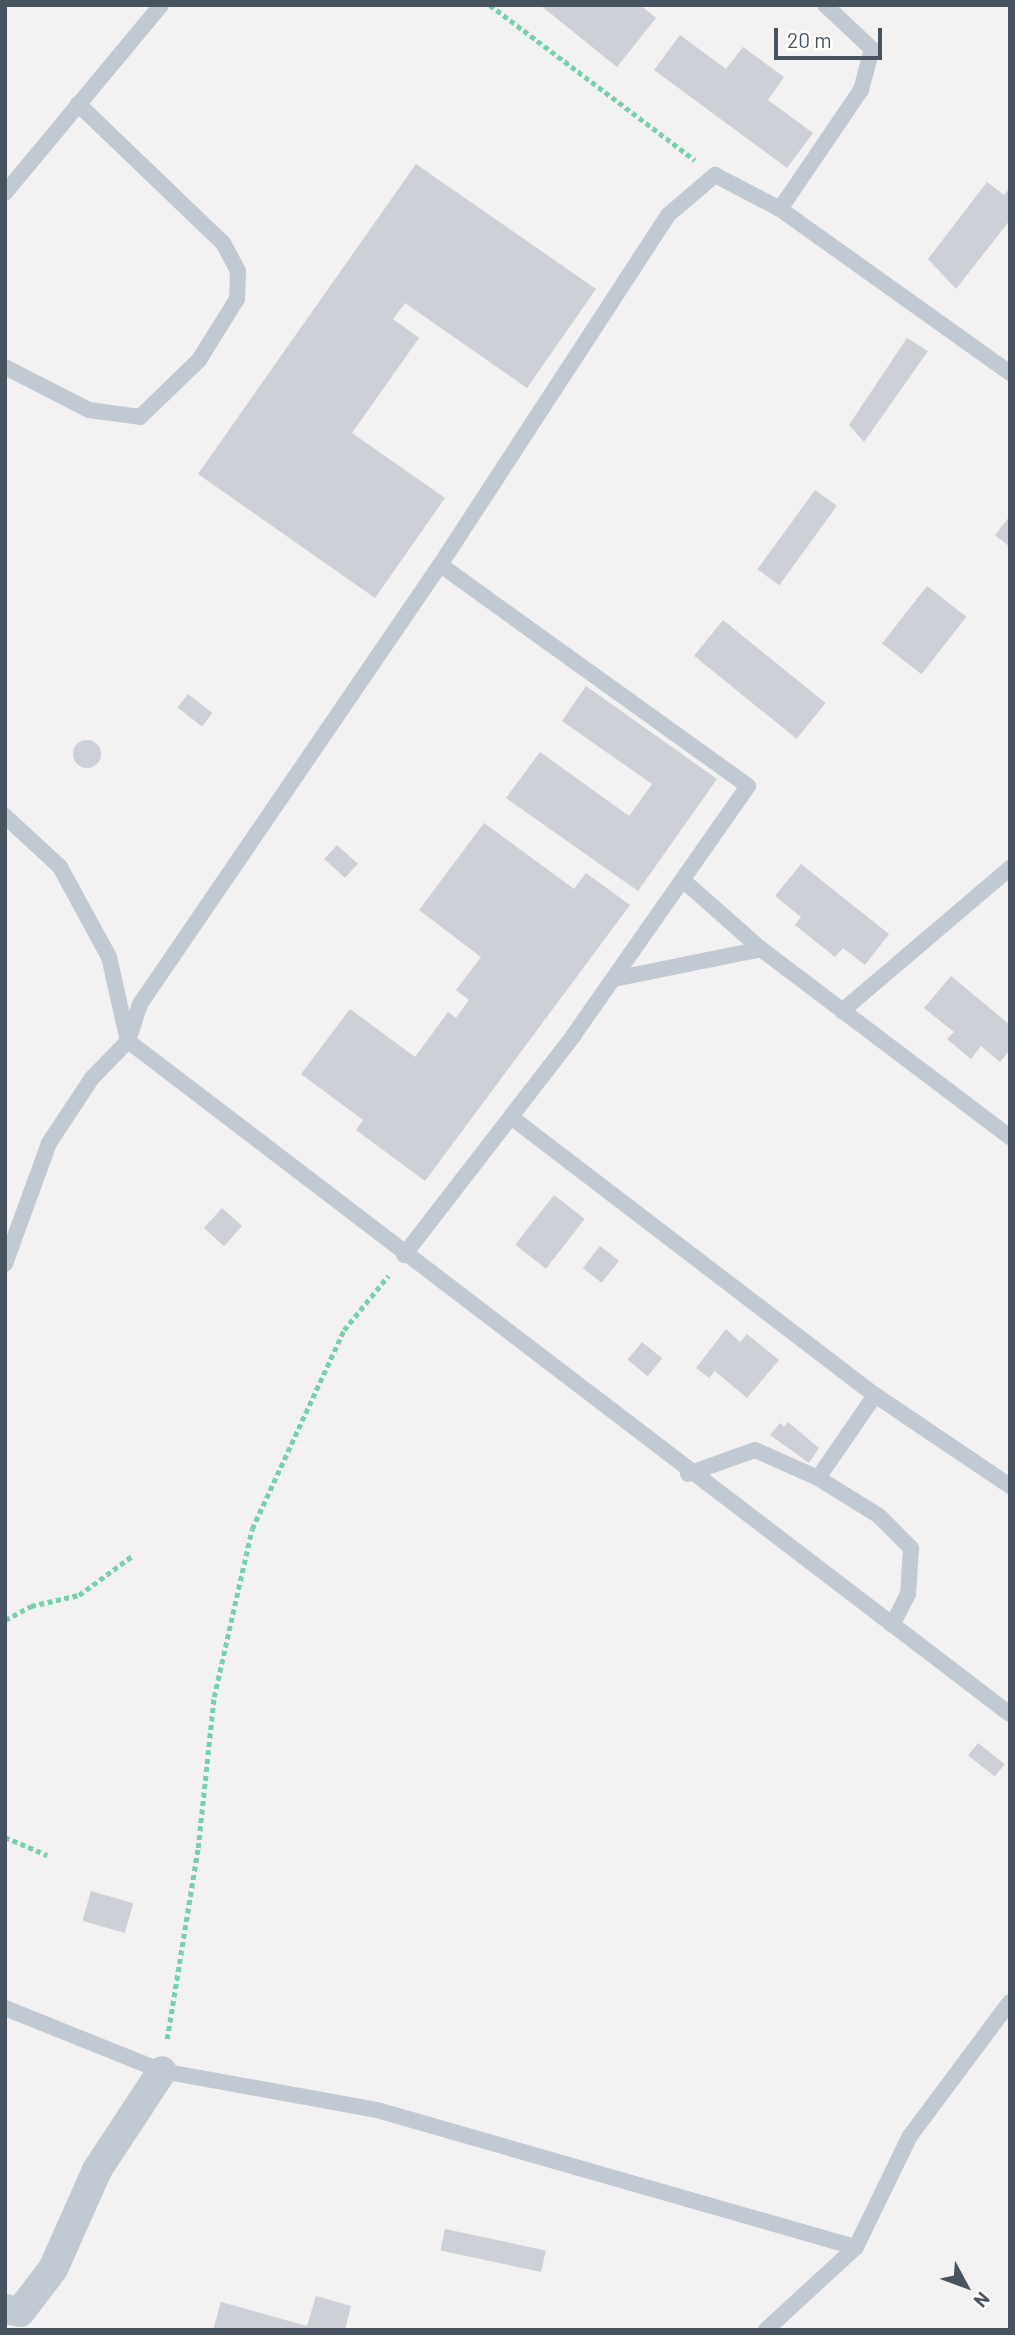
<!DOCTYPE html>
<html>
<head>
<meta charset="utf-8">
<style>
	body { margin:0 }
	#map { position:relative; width:1015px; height:2335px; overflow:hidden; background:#f3f1f1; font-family:Barlow,sans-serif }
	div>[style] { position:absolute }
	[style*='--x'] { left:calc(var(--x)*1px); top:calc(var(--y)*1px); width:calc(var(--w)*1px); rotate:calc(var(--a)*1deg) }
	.building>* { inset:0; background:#cdd0d6; transform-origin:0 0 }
	.round { border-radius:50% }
	.path>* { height:4.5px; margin-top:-2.25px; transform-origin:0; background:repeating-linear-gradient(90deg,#74d2aa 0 5px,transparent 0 8.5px) }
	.lane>* { height:16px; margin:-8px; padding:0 8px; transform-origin:8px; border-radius:8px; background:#c1cad3 }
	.street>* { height:30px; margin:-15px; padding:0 15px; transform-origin:15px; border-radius:15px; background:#c1cad3 }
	span { translate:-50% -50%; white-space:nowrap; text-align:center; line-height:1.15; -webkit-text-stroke:5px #fff; paint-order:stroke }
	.frame { position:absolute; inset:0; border:7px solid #485360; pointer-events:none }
	.north { position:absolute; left:931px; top:2251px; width:70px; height:70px; -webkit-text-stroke:5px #fff; paint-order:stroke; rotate:131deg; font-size:19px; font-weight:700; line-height:28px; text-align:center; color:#485360 }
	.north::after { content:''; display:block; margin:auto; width:24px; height:32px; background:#485360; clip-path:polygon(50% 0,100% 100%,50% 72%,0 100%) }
	.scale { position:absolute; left:774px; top:28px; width:108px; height:32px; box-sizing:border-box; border:4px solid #485360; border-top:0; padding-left:9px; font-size:21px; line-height:24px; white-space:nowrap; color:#485360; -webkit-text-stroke:5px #fff; paint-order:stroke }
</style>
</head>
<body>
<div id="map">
	<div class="building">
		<div style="clip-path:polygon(540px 5px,640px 5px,656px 18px,617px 67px)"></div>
		<div style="clip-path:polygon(680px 35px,726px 69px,743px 47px,784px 77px,768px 100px,813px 133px,787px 168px,654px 70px)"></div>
		<div style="clip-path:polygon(416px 164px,596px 289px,527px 388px,405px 303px,393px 319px,419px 338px,352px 433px,445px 498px,375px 598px,198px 474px)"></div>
		<div style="clip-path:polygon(987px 182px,1004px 195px,1010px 188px,1010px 220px,956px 289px,928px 259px)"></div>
		<div style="clip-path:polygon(907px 338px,928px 351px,864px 442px,849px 425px)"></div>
		<div style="left:815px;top:490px;width:27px;height:98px;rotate:36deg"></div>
		<div style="clip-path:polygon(1010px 516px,1010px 547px,995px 535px)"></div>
		<div style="left:927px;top:586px;width:50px;height:73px;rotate:38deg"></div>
		<div style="left:723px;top:620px;width:132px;height:46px;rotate:39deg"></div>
		<div style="clip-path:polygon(586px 686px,717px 779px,638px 891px,506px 798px,540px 752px,629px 816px,652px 784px,562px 721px)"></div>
		<div style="left:188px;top:694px;width:31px;height:17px;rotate:38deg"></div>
		<div class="round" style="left:73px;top:740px;width:28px;height:28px"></div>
		<div style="clip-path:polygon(484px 823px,574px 889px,586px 873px,630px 905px,425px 1181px,356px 1130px,363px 1120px,301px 1074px,350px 1009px,415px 1057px,448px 1012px,456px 1018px,469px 1000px,456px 990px,481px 957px,419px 910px)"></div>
		<div style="left:337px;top:845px;width:28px;height:19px;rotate:42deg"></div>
		<div style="clip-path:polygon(801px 864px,889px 934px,865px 965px,843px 948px,835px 957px,795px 925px,801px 917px,775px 896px)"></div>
		<div style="clip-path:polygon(951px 976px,1010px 1025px,1010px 1050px,1000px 1062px,981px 1046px,971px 1059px,947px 1039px,954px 1032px,924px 1008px)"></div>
		<div style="left:554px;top:1195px;width:39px;height:63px;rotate:38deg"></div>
		<div style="left:222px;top:1208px;width:27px;height:27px;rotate:42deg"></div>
		<div style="left:600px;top:1246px;width:24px;height:28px;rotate:38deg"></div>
		<div style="clip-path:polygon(726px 1329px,740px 1342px,747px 1334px,779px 1360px,747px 1398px,715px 1371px,709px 1378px,696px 1368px)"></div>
		<div style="left:642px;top:1342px;width:26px;height:23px;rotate:39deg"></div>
		<div style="clip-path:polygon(788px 1422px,819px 1448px,809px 1463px,770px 1435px,780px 1423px,784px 1427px)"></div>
		<div style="left:978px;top:1743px;width:34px;height:16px;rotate:38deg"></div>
		<div style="left:91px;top:1891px;width:44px;height:31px;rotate:16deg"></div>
		<div style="left:445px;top:2229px;width:103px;height:22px;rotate:12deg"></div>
		<div style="clip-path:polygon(316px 2296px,351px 2306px,345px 2330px,213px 2330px,221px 2302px,307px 2326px)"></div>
	</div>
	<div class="path">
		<div style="--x:490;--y:5;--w:257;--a:37.1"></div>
		<div style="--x:5;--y:1620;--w:30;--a:-28"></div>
		<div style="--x:31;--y:1606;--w:49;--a:-12.9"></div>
		<div style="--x:79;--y:1595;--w:66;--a:-36.3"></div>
		<div style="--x:5;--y:1837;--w:46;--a:23.2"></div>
		<div style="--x:167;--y:2039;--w:193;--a:-80.8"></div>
		<div style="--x:198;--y:1848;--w:152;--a:-84"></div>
		<div style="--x:214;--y:1697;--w:172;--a:-77.3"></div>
		<div style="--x:252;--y:1529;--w:219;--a:-65.2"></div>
		<div style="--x:344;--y:1330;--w:70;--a:-50.8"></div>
	</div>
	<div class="lane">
		<div style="--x:5;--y:193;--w:244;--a:-50.3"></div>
		<div style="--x:780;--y:209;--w:144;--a:-55.8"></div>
		<div style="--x:861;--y:90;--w:42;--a:-75"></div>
		<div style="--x:872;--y:49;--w:64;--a:-136.9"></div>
		<div style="--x:5;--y:367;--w:94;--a:27.1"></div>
		<div style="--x:89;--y:410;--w:51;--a:7.8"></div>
		<div style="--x:140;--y:417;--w:82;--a:-44"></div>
		<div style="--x:199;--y:360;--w:72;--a:-58.1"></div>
		<div style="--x:237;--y:299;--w:28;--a:-88"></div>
		<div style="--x:238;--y:271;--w:32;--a:-118"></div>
		<div style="--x:223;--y:243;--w:201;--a:-136.2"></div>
		<div style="--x:5;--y:816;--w:75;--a:42.8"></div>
		<div style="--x:60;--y:867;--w:102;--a:61.4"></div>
		<div style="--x:109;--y:957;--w:86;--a:77.3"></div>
		<div style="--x:128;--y:1041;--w:1109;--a:37.35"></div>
		<div style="--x:685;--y:882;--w:101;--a:41.4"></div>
		<div style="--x:761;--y:949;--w:312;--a:37.1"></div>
		<div style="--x:614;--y:979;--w:150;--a:-11.5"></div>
		<div style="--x:842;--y:1011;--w:221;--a:-40.4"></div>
		<div style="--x:511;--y:1117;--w:458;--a:37.4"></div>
		<div style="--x:875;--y:1395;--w:163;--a:34"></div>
		<div style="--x:404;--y:1255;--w:277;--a:-52.3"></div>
		<div style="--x:573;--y:1036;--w:305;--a:-55"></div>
		<div style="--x:748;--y:786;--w:379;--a:-144.3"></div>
		<div style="--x:5;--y:1264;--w:129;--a:-70"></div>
		<div style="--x:49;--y:1143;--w:78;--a:-56.5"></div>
		<div style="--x:92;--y:1078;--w:52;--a:-45.8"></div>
		<div style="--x:128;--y:1041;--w:39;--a:-72"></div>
		<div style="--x:140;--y:1004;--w:532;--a:-55.65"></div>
		<div style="--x:440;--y:565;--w:418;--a:-56.9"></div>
		<div style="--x:668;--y:215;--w:62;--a:-40.4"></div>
		<div style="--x:715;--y:175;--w:73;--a:27.6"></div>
		<div style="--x:780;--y:209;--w:282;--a:35.5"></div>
		<div style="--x:688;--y:1474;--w:71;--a:-19.7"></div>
		<div style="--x:755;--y:1450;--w:69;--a:24"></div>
		<div style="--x:818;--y:1478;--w:72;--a:31.9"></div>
		<div style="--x:879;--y:1516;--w:45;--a:45"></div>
		<div style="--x:911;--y:1548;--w:46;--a:93.7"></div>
		<div style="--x:908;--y:1594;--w:35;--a:117"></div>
		<div style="--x:818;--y:1478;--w:101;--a:-55.5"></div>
		<div style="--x:5;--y:2008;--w:169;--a:21.9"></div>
		<div style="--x:162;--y:2071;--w:219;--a:10.3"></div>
		<div style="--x:377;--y:2110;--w:498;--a:16"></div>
		<div style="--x:766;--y:2330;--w:122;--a:-42.7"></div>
		<div style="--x:856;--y:2247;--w:123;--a:-64.1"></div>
		<div style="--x:910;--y:2136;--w:167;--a:-53.3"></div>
	</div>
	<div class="street">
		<div style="--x:5;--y:2309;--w:15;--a:11"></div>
		<div style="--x:20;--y:2312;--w:54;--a:-52.5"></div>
		<div style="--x:53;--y:2269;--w:108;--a:-66"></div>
		<div style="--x:97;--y:2170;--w:118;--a:-56.7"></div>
	</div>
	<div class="frame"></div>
	<div class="north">N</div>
	<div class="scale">20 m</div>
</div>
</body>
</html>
